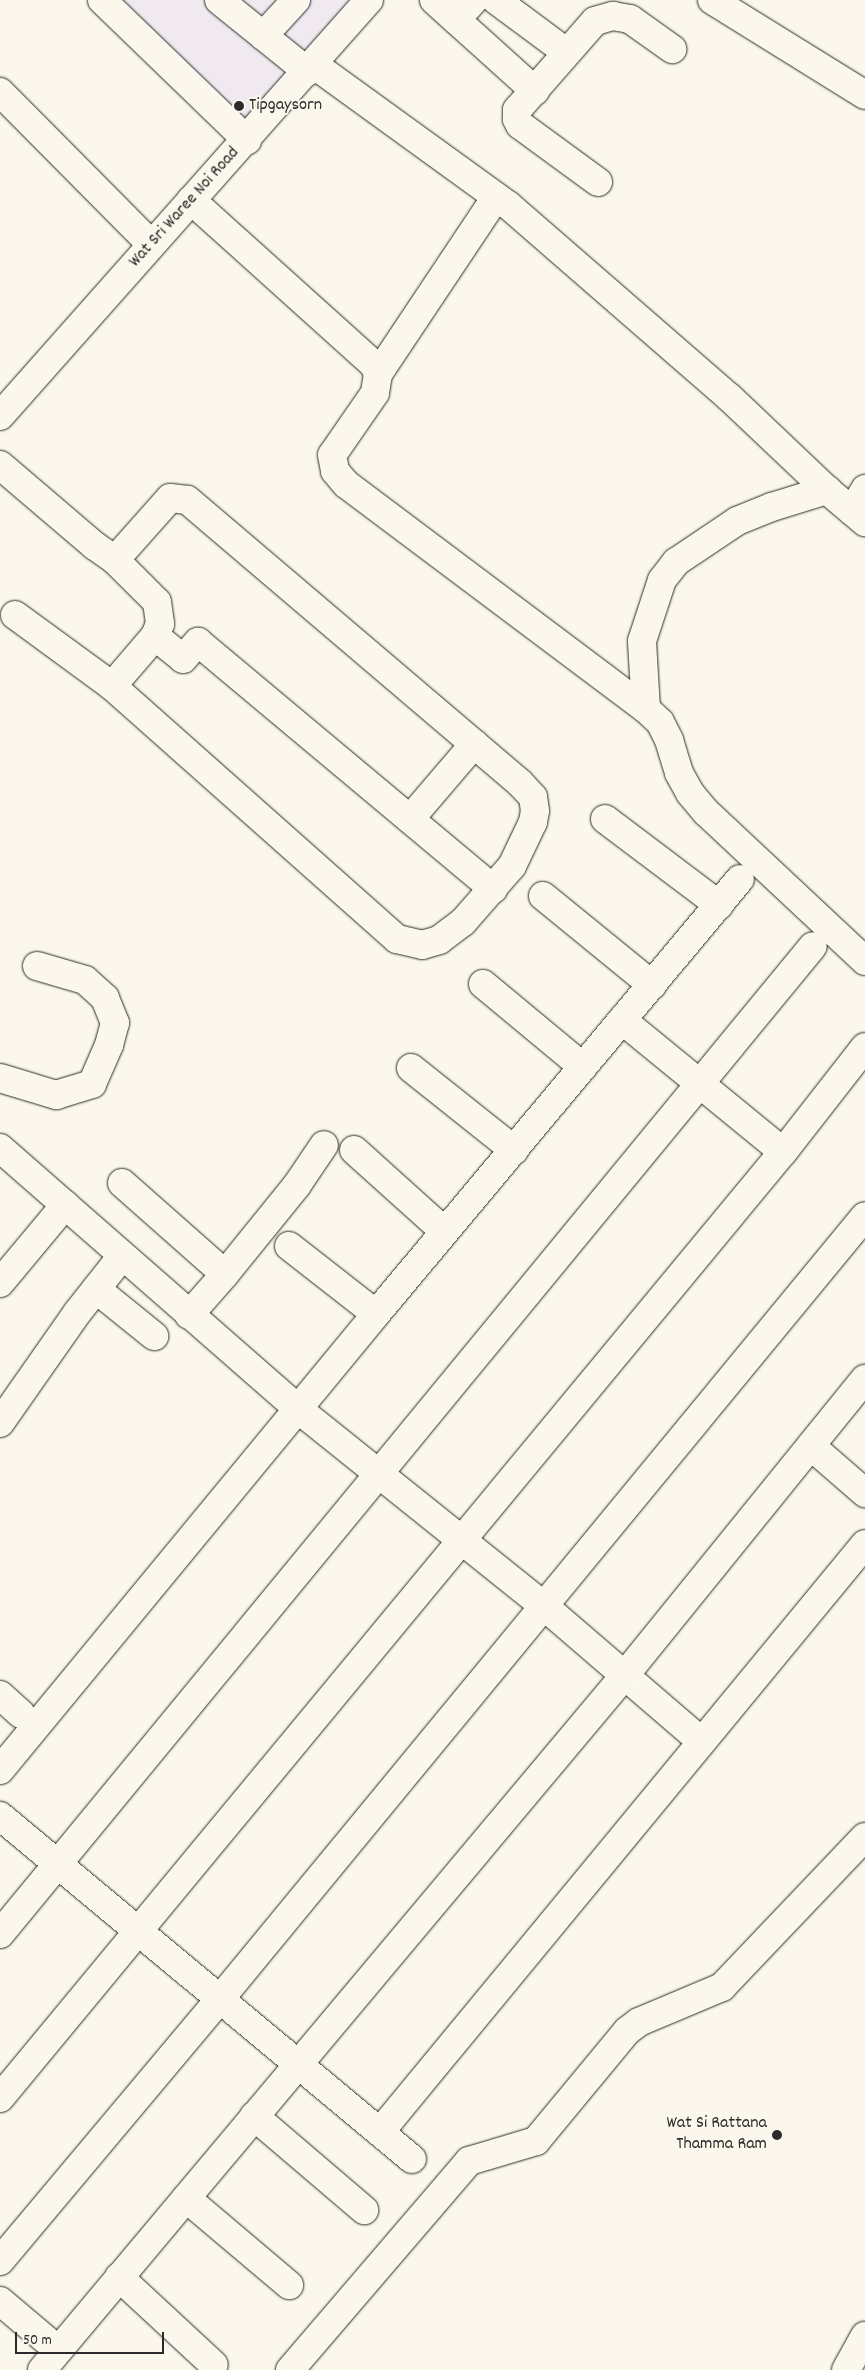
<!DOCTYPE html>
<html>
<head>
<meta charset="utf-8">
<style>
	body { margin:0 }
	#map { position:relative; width:865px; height:2370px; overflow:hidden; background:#fbf7ec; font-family:Dekko,sans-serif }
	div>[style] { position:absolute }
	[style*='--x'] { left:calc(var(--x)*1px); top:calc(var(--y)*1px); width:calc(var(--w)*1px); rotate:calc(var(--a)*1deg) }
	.built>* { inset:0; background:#f0e9f0 }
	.roads { filter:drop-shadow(0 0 1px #2b2b2b) drop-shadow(0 0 1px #2b2b2b) }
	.minor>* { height:28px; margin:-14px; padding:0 14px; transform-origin:14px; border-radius:14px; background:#fbf7ec }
	.major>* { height:28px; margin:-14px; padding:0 14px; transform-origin:14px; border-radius:14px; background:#fbf7ec }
	.dots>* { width:14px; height:14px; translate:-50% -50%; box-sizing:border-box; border:2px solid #fbf7ec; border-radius:50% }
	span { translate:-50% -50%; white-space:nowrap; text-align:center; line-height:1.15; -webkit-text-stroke:4px #fbf7ec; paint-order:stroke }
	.poi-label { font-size:18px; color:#2b2b2b }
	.left { translate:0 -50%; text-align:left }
	.right { translate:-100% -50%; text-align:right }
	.street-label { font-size:18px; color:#2b2b2b }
	.scale { position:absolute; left:15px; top:2332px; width:149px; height:22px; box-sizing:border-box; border:2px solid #2b2b2b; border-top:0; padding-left:6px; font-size:15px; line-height:18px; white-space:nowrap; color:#2b2b2b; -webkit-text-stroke:4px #fbf7ec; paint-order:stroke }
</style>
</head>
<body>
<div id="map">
	<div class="built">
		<div style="clip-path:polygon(93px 0,370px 0,241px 147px)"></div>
	</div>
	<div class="roads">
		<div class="minor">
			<div style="--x:102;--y:0;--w:202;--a:44"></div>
			<div style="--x:219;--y:0;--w:114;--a:39"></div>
			<div style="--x:434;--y:0;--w:136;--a:42"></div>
			<div style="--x:496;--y:0;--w:87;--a:36.6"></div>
			<div style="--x:712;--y:0;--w:180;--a:31.8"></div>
			<div style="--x:456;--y:20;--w:27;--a:-48"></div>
			<div style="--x:263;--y:36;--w:49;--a:-47.5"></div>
			<div style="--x:313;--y:64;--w:241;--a:35.9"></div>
			<div style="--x:508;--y:205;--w:293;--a:41"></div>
			<div style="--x:729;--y:397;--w:135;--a:43.5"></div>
			<div style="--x:827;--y:490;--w:50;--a:40.1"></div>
			<div style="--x:0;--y:92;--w:214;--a:45.2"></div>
			<div style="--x:598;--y:182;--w:97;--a:-143.8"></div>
			<div style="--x:520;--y:125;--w:7;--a:-117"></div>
			<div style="--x:517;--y:119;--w:9;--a:-90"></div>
			<div style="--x:517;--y:110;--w:118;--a:-48.8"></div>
			<div style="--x:595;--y:21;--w:19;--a:-16"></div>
			<div style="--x:613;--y:16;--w:17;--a:10"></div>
			<div style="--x:630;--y:19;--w:52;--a:35.5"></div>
			<div style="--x:191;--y:200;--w:246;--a:42"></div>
			<div style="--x:374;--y:365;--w:10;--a:66"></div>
			<div style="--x:378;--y:374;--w:19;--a:99"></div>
			<div style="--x:375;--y:393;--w:75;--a:124.7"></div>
			<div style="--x:332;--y:455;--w:16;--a:79"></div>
			<div style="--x:335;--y:471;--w:17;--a:50"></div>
			<div style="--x:346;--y:484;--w:375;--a:36.9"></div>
			<div style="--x:646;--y:709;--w:19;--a:43"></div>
			<div style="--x:660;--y:722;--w:20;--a:63"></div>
			<div style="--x:669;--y:740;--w:34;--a:73"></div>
			<div style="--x:679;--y:773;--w:23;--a:61"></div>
			<div style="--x:690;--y:793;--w:25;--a:50"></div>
			<div style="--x:706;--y:812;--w:218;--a:43.1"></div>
			<div style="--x:378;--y:374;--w:213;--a:-56.3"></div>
			<div style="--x:0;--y:465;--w:125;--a:40.5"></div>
			<div style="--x:95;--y:546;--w:24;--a:35"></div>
			<div style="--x:115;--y:560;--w:59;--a:45"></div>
			<div style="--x:157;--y:602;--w:22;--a:82"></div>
			<div style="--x:160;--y:624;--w:13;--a:113"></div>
			<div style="--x:155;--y:636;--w:66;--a:130.7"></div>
			<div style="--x:852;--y:511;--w:26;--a:-59"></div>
			<div style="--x:15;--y:615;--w:120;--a:36.2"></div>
			<div style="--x:112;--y:686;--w:381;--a:41.6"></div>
			<div style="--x:397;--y:939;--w:26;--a:13"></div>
			<div style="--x:422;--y:945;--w:18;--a:-16"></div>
			<div style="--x:439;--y:940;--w:30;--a:-37"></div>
			<div style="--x:463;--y:922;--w:74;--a:-48.8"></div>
			<div style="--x:512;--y:866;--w:49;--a:-64.5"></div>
			<div style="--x:533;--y:822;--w:11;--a:-80"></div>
			<div style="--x:535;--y:811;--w:14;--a:-98"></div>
			<div style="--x:533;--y:797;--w:19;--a:-133"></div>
			<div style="--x:520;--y:783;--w:437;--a:-139.6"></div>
			<div style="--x:187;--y:500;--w:17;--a:-173"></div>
			<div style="--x:170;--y:498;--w:83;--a:131.6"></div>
			<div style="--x:155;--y:636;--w:36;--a:39"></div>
			<div style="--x:183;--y:659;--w:23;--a:-49"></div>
			<div style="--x:198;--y:642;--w:385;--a:39.9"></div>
			<div style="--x:646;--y:709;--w:68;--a:-93.4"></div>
			<div style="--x:642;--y:641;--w:64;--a:-71.8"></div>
			<div style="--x:662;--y:580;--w:23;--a:-52"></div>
			<div style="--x:676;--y:562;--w:73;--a:-33.9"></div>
			<div style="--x:737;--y:521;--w:38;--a:-22"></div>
			<div style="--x:772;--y:507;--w:58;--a:-17.2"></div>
			<div style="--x:410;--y:819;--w:99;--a:-49.5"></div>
			<div style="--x:605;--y:819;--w:143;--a:37"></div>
			<div style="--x:543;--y:896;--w:141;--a:39.2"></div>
			<div style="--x:483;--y:984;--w:130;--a:39.7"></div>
			<div style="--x:622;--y:1020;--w:208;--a:39.3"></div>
			<div style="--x:411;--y:1068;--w:132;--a:38.5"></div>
			<div style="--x:0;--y:1078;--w:59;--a:16.9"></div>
			<div style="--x:56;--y:1095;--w:38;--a:-17"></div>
			<div style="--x:92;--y:1084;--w:43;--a:-66.4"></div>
			<div style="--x:109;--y:1045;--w:23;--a:-75"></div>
			<div style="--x:115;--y:1023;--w:27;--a:-112"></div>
			<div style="--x:105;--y:998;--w:27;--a:-138"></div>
			<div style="--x:85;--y:980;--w:50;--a:-163.7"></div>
			<div style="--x:0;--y:1148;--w:396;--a:41.2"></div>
			<div style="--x:298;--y:1409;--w:315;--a:38.7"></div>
			<div style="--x:544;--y:1606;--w:207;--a:40.7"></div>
			<div style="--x:354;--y:1150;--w:122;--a:42"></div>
			<div style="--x:122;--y:1183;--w:137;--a:41.5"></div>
			<div style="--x:289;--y:1246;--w:110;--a:38"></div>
			<div style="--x:0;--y:1283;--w:102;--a:-50.2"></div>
			<div style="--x:96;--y:1289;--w:75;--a:39"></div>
			<div style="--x:189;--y:1315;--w:55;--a:-48.7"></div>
			<div style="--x:225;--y:1274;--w:114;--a:-51"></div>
			<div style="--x:297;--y:1185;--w:48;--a:-56"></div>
			<div style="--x:0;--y:1423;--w:134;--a:-55"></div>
			<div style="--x:77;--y:1313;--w:73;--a:-51.7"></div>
			<div style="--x:811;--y:1446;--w:72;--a:41"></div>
			<div style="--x:0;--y:1695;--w:28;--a:42"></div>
			<div style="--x:0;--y:1770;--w:591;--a:-50.49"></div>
			<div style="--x:376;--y:1314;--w:567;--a:-50.08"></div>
			<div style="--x:0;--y:1816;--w:536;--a:39.78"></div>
			<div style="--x:0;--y:1934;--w:1279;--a:-50.55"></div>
			<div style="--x:0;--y:2098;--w:1228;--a:-50.39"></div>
			<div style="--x:783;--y:1152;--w:133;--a:-52"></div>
			<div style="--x:254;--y:2116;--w:145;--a:40.5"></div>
			<div style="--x:380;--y:2132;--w:762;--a:-50.48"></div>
			<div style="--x:186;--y:2198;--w:135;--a:40.2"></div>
			<div style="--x:0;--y:2261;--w:342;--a:-50"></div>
			<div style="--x:220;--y:1999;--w:1014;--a:-50.52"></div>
			<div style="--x:119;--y:2277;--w:129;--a:42.8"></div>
			<div style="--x:0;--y:2301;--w:76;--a:40.2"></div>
			<div style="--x:42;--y:2370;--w:907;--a:-50.01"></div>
			<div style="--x:625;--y:1675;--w:381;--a:-51"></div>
			<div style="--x:290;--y:2370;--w:275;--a:-49.4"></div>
			<div style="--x:469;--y:2161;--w:70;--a:-16.6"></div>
			<div style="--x:536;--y:2141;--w:143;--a:-50.4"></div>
			<div style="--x:627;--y:2031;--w:15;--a:-37"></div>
			<div style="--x:639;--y:2022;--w:90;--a:-22.9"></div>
			<div style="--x:722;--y:1987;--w:207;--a:-46.4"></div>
			<div style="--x:846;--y:2370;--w:39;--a:-61"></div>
		</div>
		<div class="major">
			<div style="--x:0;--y:416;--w:556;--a:-48.43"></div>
		</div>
	</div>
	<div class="dots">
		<div style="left:239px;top:106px;background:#2b2b2b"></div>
		<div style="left:777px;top:2135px;background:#2b2b2b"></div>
	</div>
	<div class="poi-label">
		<span class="left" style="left:249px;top:106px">Tipgaysorn</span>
		<span class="right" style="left:767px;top:2135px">Wat Si Rattana<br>Thamma Ram</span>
	</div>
	<div class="street-label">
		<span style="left:185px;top:208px;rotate:-48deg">Wat Sri Waree Noi Road</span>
	</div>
	<div class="scale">50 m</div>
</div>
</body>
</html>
